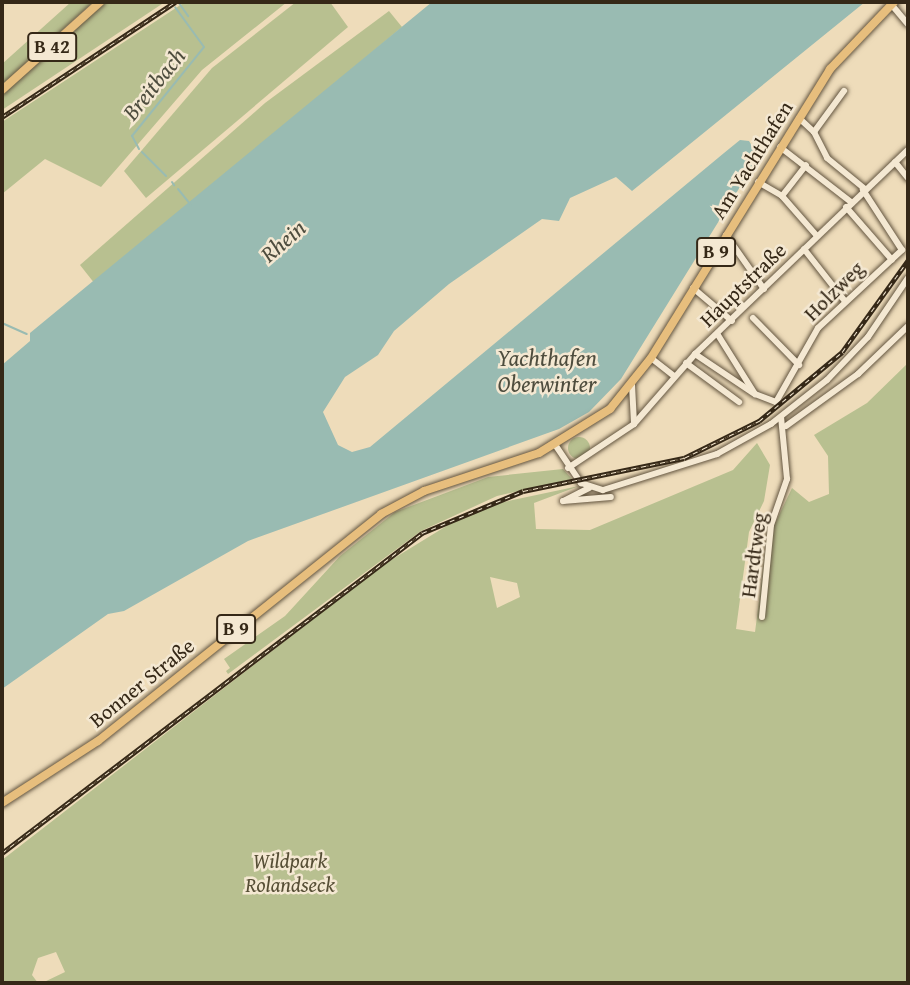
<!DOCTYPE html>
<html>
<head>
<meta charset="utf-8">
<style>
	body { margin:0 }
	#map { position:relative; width:910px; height:985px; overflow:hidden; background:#eedcba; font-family:"Gentium Book Plus",serif }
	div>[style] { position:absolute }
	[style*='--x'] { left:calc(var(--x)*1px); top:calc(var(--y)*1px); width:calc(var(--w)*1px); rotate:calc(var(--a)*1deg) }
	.green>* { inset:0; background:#b8c090 }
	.round { border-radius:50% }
	.water>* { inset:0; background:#99bbb2 }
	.stream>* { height:2px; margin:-1px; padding:0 1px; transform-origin:1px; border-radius:1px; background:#99bbb2 }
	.roads { filter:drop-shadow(0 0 2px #635540) drop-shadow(0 0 2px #635540) }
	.minor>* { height:6px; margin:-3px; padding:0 3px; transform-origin:3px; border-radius:3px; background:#f4e8d2 }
	.major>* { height:8px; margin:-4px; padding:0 4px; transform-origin:4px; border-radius:4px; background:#e7be7d }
	.rail>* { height:4.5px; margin-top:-2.25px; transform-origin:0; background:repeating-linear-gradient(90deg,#f4e8d2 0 5px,#352817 0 10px); box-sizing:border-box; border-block:2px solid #352817 }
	span { translate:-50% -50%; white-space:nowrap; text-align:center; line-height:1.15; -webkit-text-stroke:5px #f4e8d2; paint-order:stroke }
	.shield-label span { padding:2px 5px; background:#f4e8d2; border:2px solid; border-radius:5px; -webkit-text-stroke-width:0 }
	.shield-label { font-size:19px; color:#352817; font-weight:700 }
	.street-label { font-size:21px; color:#352817 }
	.park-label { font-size:21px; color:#564e35; font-style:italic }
	.water-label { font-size:23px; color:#4e4d3e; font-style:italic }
	.frame { position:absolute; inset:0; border:4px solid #352817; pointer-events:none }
</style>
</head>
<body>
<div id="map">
	<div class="green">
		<div style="clip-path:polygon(71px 2px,93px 2px,2px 85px,2px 64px)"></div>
		<div style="clip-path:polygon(106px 2px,165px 2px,2px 110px,2px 95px)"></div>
		<div style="clip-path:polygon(185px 2px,287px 2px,202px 70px,101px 187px,45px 159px,2px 194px,2px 122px)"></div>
		<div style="clip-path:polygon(296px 2px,330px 2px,348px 27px,146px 198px,124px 171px,212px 68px)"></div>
		<div style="clip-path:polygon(389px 11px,402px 27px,95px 284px,80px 265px,265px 103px)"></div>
		<div style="clip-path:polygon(evenodd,908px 363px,908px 983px,42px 983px,65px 972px,56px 952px,38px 958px,32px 975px,38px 983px,2px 983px,2px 860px,383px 565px,453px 522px,499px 503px,579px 486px,534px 503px,536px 529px,590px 530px,733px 470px,757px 443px,770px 465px,764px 501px,749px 532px,736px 629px,755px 632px,767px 540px,792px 488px,809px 502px,829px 494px,828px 456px,814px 435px,867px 403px,908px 363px,490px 577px,517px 583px,520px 597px,497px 608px,490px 577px)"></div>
		<div class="round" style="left:568px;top:437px;width:22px;height:22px"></div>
		<div style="clip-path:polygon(563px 469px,572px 479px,497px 496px,421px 531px,228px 674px,226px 671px,230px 668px,224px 659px,285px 616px,340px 556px,395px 512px,488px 477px)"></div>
	</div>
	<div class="water">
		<div style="clip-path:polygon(432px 2px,865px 2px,632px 191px,616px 177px,570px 198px,559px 221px,542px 219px,449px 284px,394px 331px,378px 355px,345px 377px,323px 412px,338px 445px,352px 452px,370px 447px,724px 153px,740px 140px,749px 141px,757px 154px,748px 174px,621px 379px,589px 412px,559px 429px,248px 541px,124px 611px,108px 614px,2px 689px,2px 365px,30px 341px,30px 333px)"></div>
	</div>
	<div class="stream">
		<div style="--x:179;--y:3;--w:16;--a:55"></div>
		<div style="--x:139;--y:149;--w:15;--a:-118"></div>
		<div style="--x:132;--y:136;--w:114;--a:-51"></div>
		<div style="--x:204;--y:47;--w:49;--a:-125.9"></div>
		<div style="--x:142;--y:152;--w:34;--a:45"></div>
		<div style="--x:172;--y:182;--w:4;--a:56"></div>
		<div style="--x:178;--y:189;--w:21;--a:51"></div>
		<div style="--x:2;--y:323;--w:27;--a:24"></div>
	</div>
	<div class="roads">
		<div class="minor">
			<div style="--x:891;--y:4;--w:26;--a:50"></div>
			<div style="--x:799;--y:118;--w:21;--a:43"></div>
			<div style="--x:814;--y:132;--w:29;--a:63"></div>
			<div style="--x:827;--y:158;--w:49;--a:39.2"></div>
			<div style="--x:814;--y:132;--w:51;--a:-53.8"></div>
			<div style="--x:780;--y:147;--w:90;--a:37.8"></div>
			<div style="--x:895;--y:162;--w:21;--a:51"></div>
			<div style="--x:758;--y:182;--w:28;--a:30"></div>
			<div style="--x:782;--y:196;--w:53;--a:48.8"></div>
			<div style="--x:782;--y:196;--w:39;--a:-52"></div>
			<div style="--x:846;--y:207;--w:70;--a:49"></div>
			<div style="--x:726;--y:235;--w:66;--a:54.9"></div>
			<div style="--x:804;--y:249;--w:65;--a:51.9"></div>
			<div style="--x:693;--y:288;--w:51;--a:40.2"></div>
			<div style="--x:753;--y:318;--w:66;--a:45.6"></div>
			<div style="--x:718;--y:335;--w:70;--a:57.9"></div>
			<div style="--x:755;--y:394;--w:22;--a:21"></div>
			<div style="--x:776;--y:402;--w:85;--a:-60.4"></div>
			<div style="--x:818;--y:328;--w:115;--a:-42.9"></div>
			<div style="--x:902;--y:250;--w:72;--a:-123"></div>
			<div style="--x:695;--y:354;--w:70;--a:33.9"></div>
			<div style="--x:651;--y:358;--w:29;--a:38"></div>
			<div style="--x:686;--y:363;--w:66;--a:36.3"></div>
			<div style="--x:632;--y:385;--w:39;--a:87"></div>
			<div style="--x:786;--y:426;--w:89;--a:-35.8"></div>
			<div style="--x:858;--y:374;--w:69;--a:-43.8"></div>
			<div style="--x:556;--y:446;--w:45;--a:56"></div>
			<div style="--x:581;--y:483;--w:23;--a:18"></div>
			<div style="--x:603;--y:490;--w:120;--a:-17.5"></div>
			<div style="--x:717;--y:454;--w:62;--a:-29.1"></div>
			<div style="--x:771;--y:424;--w:71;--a:-38.2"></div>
			<div style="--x:827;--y:380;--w:59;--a:-46.4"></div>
			<div style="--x:868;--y:337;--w:71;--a:-55.9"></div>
			<div style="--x:568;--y:468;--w:79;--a:-33.7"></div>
			<div style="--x:634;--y:424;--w:93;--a:-48.9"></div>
			<div style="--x:695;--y:354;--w:295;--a:-43.8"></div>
			<div style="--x:589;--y:488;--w:29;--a:153"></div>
			<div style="--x:563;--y:501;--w:48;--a:-4.8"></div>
			<div style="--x:762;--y:617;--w:92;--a:-84.4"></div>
			<div style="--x:771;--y:525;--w:49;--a:-70.8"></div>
			<div style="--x:787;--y:479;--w:62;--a:-95.5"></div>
		</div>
		<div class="major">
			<div style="--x:2;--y:90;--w:132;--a:-41.9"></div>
			<div style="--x:2;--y:803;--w:114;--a:-32.9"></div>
			<div style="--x:98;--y:741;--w:363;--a:-38.7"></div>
			<div style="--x:381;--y:514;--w:49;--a:-28.1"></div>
			<div style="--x:424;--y:491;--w:121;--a:-18.3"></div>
			<div style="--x:539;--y:453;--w:84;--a:-31.8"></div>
			<div style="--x:610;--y:409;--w:65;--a:-51.2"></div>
			<div style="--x:651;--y:358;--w:340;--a:-58.2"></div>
			<div style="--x:830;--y:69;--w:93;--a:-46.3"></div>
		</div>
	</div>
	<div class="rail">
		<div style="--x:2;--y:117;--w:208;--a:-33.6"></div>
		<div style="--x:2;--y:853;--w:528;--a:-37.3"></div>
		<div style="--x:422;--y:533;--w:109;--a:-22.6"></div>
		<div style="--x:523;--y:491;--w:164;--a:-11.6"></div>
		<div style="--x:684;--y:458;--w:84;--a:-26.3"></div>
		<div style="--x:759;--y:421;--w:108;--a:-39.7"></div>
		<div style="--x:842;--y:352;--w:113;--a:-54.3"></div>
	</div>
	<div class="shield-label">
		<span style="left:52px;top:47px">B 42</span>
		<span style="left:716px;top:252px">B 9</span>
		<span style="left:236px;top:629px">B 9</span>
	</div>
	<div class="street-label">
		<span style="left:752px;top:160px;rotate:-58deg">Am Yachthafen</span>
		<span style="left:743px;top:285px;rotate:-44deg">Hauptstraße</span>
		<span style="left:834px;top:291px;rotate:-45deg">Holzweg</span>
		<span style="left:754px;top:555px;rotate:-82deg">Hardtweg</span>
		<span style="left:142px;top:683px;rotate:-39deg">Bonner Straße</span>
	</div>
	<div class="park-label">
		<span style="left:290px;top:873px">Wildpark<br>Rolandseck</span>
	</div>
	<div class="water-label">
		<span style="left:154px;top:84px;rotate:-51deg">Breitbach</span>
		<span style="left:283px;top:241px;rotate:-41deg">Rhein</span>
		<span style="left:547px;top:371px">Yachthafen<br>Oberwinter</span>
	</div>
	<div class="frame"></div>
</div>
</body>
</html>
